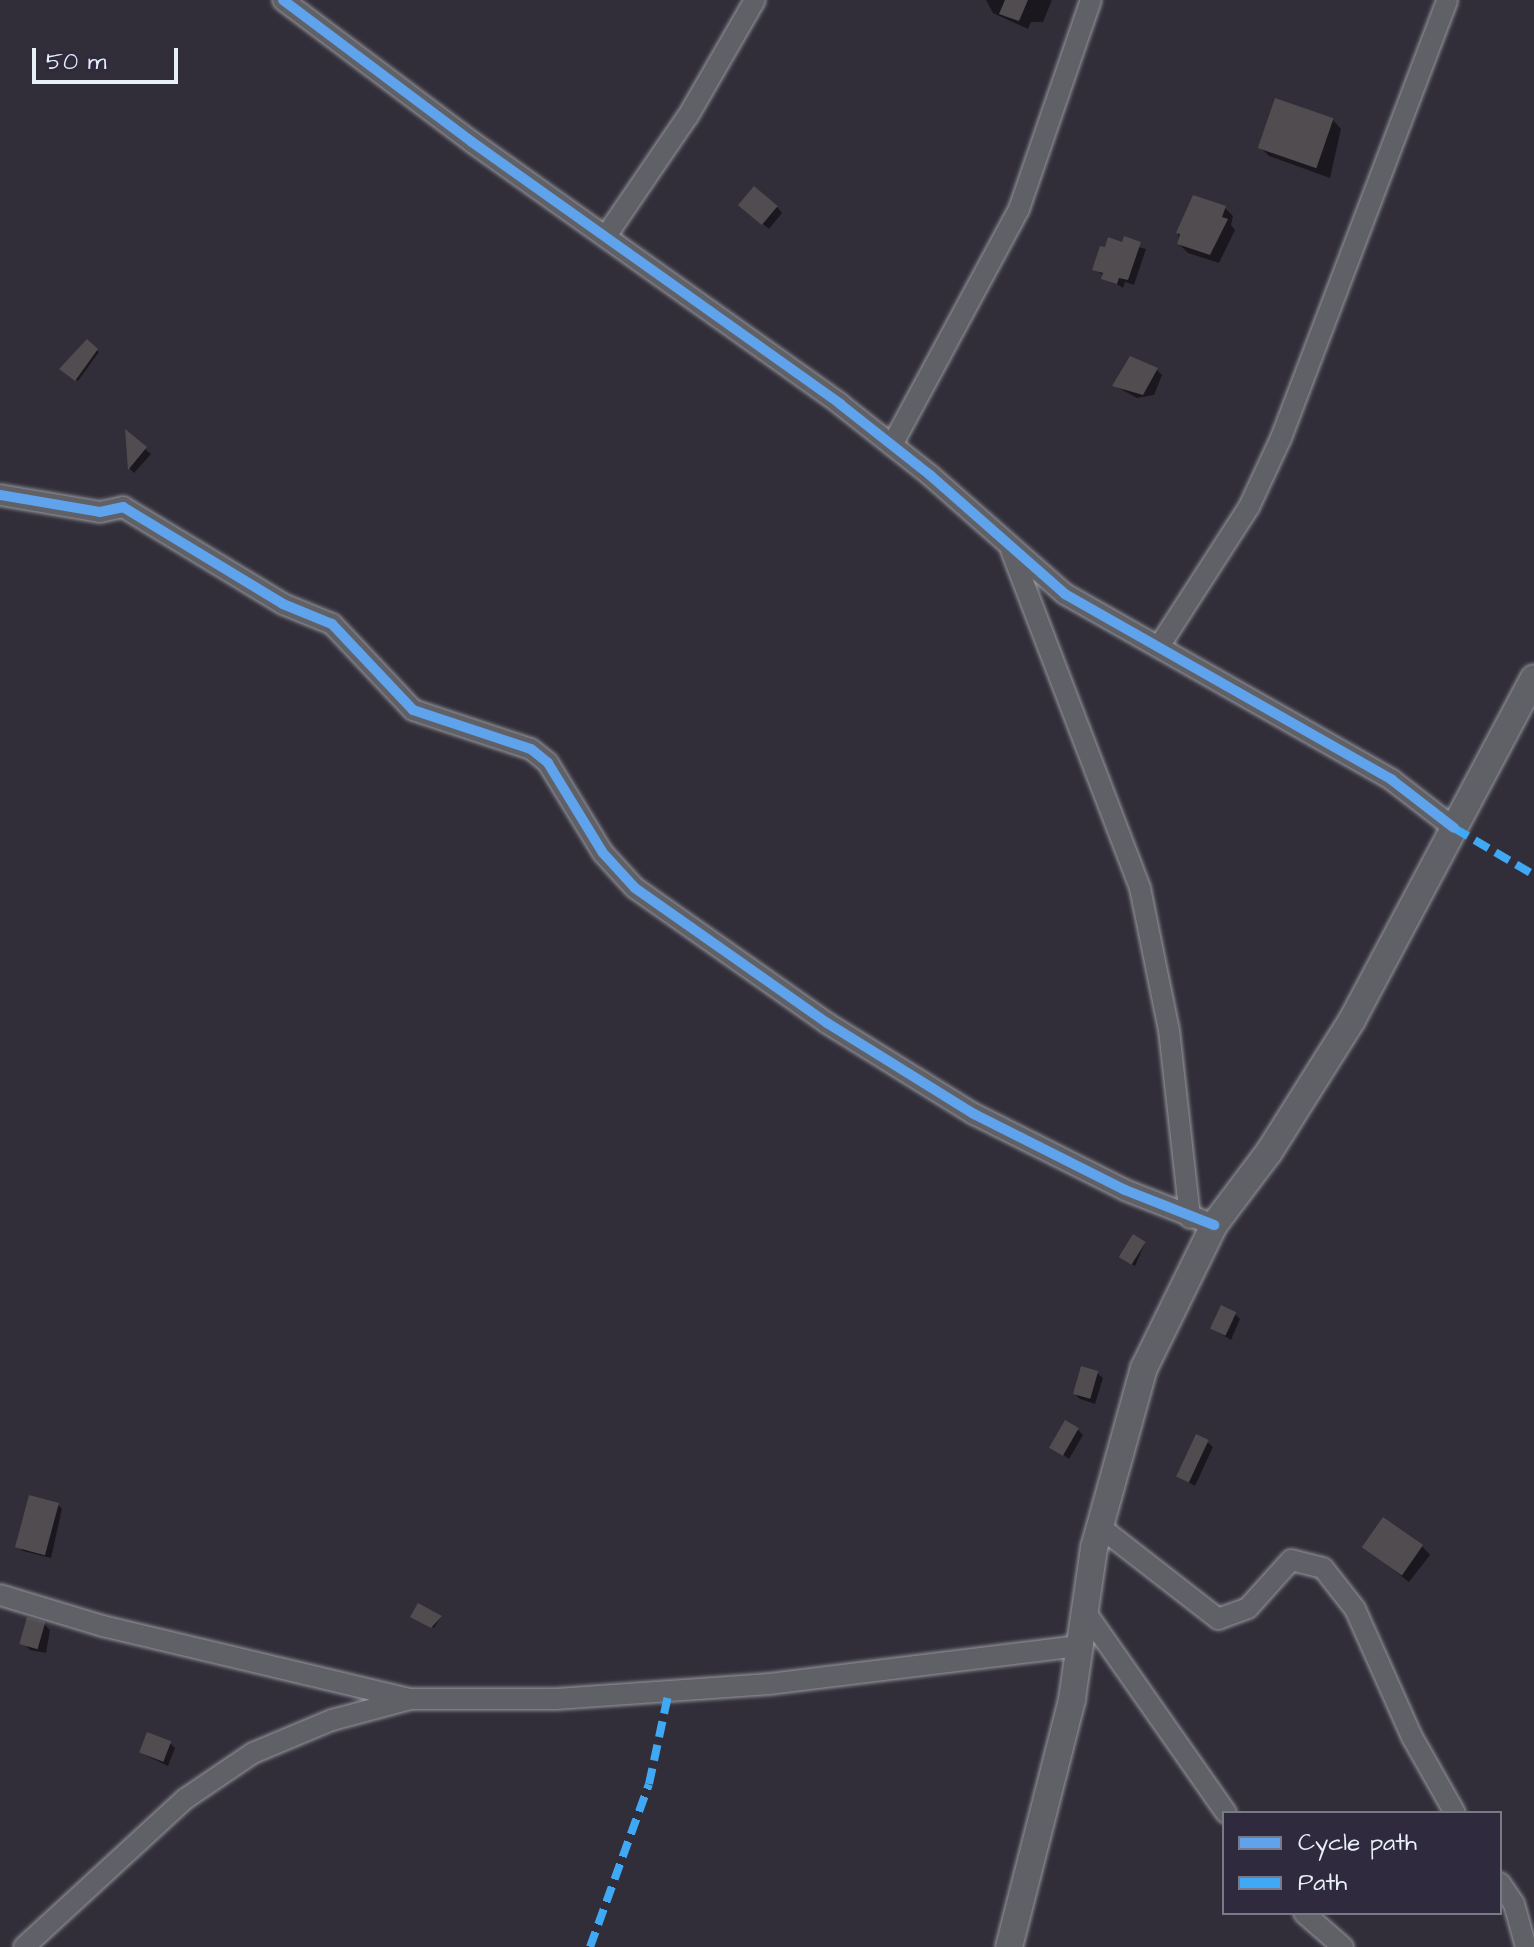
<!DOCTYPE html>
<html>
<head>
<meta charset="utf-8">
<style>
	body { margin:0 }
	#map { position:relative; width:1534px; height:1947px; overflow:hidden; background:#312e39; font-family:"Architects Daughter",sans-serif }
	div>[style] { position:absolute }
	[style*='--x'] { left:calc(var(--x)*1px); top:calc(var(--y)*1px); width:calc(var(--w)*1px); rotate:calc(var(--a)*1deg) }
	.shadow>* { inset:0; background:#0007 }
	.building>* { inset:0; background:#504c50; transform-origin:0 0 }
	.roads { filter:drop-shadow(0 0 2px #98999f) drop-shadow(0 0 2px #98999f) }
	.minor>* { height:20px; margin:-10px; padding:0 10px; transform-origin:10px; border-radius:10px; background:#606067 }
	.tertiary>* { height:26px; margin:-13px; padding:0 13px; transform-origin:13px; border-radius:13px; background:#606067 }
	.quiet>* { height:8px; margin-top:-4px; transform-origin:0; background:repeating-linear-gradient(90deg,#3fa9f5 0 16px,transparent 0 24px) }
	.cycleway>* { height:10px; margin:-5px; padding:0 5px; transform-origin:5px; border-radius:5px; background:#60a3ed }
	span { translate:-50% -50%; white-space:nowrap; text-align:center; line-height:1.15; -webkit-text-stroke:8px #2f2a3d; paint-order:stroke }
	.legend { position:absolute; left:1222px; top:1811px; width:280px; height:104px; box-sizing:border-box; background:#2f2a3d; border:2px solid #797a88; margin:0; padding:10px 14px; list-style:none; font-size:24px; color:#e8f1f8 }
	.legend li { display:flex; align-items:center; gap:16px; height:40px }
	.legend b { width:40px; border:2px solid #797a88 }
	.scale { position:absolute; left:32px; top:48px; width:146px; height:36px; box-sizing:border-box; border:4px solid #e8f1f8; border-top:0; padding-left:10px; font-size:24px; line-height:28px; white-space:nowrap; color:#e8f1f8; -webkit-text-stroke:6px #2f2a3d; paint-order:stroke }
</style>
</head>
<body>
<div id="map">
	<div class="shadow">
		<div style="clip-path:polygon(986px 0,1052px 0,1043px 22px,1031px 22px,1028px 29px,993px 13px)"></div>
		<div style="clip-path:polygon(1333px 120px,1341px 129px,1330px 178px,1269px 156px,1260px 147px)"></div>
		<div style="clip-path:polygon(777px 207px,782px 213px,769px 229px,746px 210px)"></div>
		<div style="clip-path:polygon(1225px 208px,1233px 216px,1231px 225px,1235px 230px,1219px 263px,1188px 253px,1179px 244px,1178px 232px)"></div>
		<div style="clip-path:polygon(1109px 240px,1146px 249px,1134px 285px,1125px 282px,1123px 288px,1094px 269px)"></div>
		<div style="clip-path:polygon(87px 342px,99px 352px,78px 381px,62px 369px)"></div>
		<div style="clip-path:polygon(1157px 370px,1162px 375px,1154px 395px,1137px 398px,1115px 386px)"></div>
		<div style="clip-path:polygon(127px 434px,151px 454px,134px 473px,130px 469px)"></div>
		<div style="clip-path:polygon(1145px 1243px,1135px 1266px,1124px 1260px)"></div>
		<div style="clip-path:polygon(1235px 1314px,1240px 1319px,1231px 1340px,1213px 1329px)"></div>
		<div style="clip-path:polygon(1097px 1373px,1103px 1378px,1095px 1404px,1080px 1399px,1075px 1394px)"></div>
		<div style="clip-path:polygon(1078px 1430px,1083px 1435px,1069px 1459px,1052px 1447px)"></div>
		<div style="clip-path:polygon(1207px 1442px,1213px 1447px,1195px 1486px,1178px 1476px)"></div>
		<div style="clip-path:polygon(58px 1505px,62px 1509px,51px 1558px,23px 1551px,18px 1547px)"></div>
		<div style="clip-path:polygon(1422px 1546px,1430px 1555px,1409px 1582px,1364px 1547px)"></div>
		<div style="clip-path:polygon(441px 1617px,434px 1628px,415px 1618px)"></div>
		<div style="clip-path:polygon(44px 1624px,50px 1630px,46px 1653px,30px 1650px,24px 1644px)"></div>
		<div style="clip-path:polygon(169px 1742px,175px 1748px,168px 1766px,141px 1753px)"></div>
	</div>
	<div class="building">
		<div style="clip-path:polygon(1005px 0,1028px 0,1019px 21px,999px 14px)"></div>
		<div style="left:1275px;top:98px;width:62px;height:53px;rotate:19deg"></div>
		<div style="left:754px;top:186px;width:31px;height:25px;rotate:40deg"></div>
		<div style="clip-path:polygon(1193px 195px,1226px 206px,1222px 217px,1228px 219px,1210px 255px,1177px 244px,1180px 234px,1176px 233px)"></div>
		<div style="clip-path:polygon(1124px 236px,1141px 242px,1128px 280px,1119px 278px,1117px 284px,1101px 279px,1103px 273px,1092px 270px,1100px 246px,1105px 247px,1108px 237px,1122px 242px)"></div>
		<div style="clip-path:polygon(87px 339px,98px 349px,75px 381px,59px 369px)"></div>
		<div style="clip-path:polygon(1130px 356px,1158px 368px,1143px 395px,1112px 386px)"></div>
		<div style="clip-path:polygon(125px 429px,147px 447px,128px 470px)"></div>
		<div style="left:1133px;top:1234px;width:15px;height:27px;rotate:32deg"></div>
		<div style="left:1221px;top:1305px;width:17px;height:26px;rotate:25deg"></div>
		<div style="left:1081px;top:1366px;width:18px;height:29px;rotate:16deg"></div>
		<div style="left:1065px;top:1420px;width:16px;height:32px;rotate:30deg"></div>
		<div style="left:1196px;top:1434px;width:14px;height:47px;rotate:25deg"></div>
		<div style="left:29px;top:1495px;width:31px;height:54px;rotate:15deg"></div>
		<div style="left:1383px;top:1517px;width:49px;height:37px;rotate:35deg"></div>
		<div style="clip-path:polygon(418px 1603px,442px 1616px,431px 1628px,410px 1617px)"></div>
		<div style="left:27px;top:1617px;width:19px;height:28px;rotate:16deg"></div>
		<div style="left:147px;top:1732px;width:26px;height:22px;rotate:21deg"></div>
	</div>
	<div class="roads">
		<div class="minor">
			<div style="--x:283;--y:0;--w:236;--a:36.9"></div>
			<div style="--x:472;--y:142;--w:452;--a:35.4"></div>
			<div style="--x:840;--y:404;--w:115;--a:38.3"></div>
			<div style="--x:930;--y:475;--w:180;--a:41.4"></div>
			<div style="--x:1065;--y:594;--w:376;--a:29.6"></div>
			<div style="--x:1392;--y:780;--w:78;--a:37.7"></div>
			<div style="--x:606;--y:236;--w:145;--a:-55.7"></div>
			<div style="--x:688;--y:116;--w:134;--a:-60"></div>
			<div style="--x:892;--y:445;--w:268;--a:-61.7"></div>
			<div style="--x:1019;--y:209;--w:221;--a:-71"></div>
			<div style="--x:0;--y:495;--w:101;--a:9.6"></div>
			<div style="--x:100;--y:512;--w:24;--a:-12"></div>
			<div style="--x:123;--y:507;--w:187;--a:31.2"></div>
			<div style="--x:283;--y:604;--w:53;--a:22.2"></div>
			<div style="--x:332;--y:624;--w:118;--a:46.7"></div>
			<div style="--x:413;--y:710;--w:124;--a:18.3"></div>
			<div style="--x:531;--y:749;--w:22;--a:39"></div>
			<div style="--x:548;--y:763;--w:105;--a:58.6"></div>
			<div style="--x:603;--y:853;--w:47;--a:47.6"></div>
			<div style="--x:635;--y:888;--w:235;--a:35.1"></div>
			<div style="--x:827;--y:1023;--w:173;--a:31.8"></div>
			<div style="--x:974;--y:1114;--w:169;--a:26.7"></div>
			<div style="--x:1125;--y:1190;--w:96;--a:21.5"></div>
			<div style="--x:1011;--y:550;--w:362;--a:69.1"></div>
			<div style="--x:1140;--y:888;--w:145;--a:78.5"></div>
			<div style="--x:1169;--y:1030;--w:189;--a:83.6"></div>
			<div style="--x:1160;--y:645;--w:164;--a:-57.2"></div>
			<div style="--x:1249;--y:507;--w:76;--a:-65.1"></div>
			<div style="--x:1281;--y:438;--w:468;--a:-69.2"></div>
			<div style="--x:1100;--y:1527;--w:150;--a:37.9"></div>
			<div style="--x:1218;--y:1619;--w:32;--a:-20"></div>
			<div style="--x:1248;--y:1608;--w:64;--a:-48.1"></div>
			<div style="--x:1291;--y:1560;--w:33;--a:14"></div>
			<div style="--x:1323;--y:1568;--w:52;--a:52"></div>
			<div style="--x:1355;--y:1609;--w:140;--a:66"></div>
			<div style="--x:1412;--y:1737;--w:87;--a:60.5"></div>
			<div style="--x:0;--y:1595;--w:108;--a:16.8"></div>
			<div style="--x:103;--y:1626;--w:316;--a:13.4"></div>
			<div style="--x:410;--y:1699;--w:146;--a:0"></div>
			<div style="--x:556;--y:1699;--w:214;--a:-4"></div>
			<div style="--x:769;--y:1684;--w:312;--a:-7"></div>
			<div style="--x:1084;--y:1610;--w:248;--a:55"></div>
			<div style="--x:1500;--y:1883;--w:25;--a:56"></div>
			<div style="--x:1514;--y:1904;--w:45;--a:74.4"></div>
			<div style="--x:1304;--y:1913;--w:52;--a:41.1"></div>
			<div style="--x:24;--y:1947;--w:219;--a:-42.6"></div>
			<div style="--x:185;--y:1799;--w:82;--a:-34.1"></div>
			<div style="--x:253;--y:1753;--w:86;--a:-22.7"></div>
			<div style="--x:332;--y:1720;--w:78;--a:-14.9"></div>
		</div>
		<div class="tertiary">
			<div style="--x:1009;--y:1947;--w:256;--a:-75.7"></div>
			<div style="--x:1072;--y:1699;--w:153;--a:-81.7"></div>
			<div style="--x:1094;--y:1548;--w:187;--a:-74.5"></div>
			<div style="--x:1144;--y:1368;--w:159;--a:-63.9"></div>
			<div style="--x:1214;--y:1225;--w:91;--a:-53"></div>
			<div style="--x:1269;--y:1152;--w:156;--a:-57.8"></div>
			<div style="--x:1352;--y:1020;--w:387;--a:-62"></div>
		</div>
	</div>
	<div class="quiet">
		<div style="--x:1454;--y:828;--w:93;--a:30.4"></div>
		<div style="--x:590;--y:1947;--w:173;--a:-70.1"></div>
		<div style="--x:649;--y:1784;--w:95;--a:-77.9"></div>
	</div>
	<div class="cycleway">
		<div style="--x:283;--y:0;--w:236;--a:36.9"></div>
		<div style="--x:472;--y:142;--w:452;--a:35.4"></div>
		<div style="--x:840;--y:404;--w:115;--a:38.3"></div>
		<div style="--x:930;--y:475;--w:180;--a:41.4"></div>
		<div style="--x:1065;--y:594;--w:376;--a:29.6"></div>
		<div style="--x:1392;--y:780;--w:78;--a:37.7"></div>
		<div style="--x:0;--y:495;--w:101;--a:9.6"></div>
		<div style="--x:100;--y:512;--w:24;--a:-12"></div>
		<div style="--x:123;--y:507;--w:187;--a:31.2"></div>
		<div style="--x:283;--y:604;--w:53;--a:22.2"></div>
		<div style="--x:332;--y:624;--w:118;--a:46.7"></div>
		<div style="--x:413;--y:710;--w:124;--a:18.3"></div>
		<div style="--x:531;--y:749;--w:22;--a:39"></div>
		<div style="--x:548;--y:763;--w:105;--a:58.6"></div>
		<div style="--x:603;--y:853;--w:47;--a:47.6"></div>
		<div style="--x:635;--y:888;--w:235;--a:35.1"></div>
		<div style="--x:827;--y:1023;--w:173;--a:31.8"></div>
		<div style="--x:974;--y:1114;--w:169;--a:26.7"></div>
		<div style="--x:1125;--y:1190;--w:96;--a:21.5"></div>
	</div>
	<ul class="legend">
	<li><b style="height:10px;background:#60a3ed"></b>Cycle path</li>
	<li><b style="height:10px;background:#3fa9f5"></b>Path</li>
	</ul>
	<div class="scale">50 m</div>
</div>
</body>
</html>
